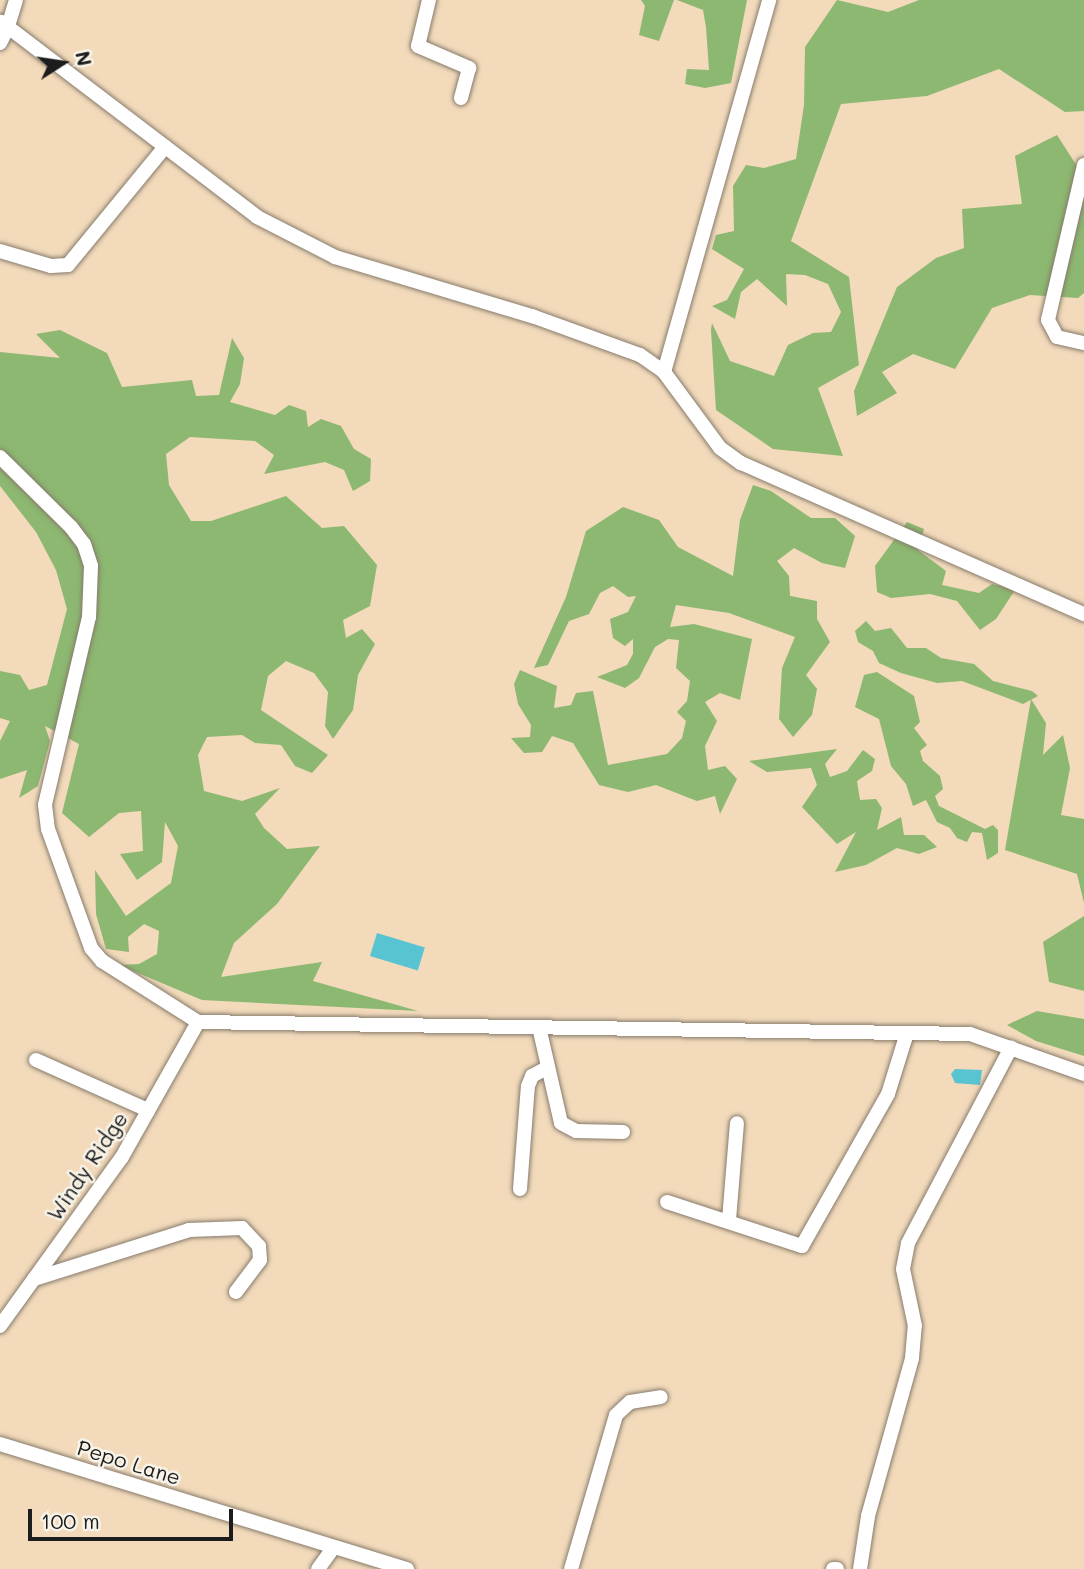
<!DOCTYPE html>
<html>
<head>
<meta charset="utf-8">
<style>
	body { margin:0 }
	#map { position:relative; width:1084px; height:1569px; overflow:hidden; background:#f2dabb; font-family:Mali,sans-serif }
	div>[style] { position:absolute }
	[style*='--x'] { left:calc(var(--x)*1px); top:calc(var(--y)*1px); width:calc(var(--w)*1px); rotate:calc(var(--a)*1deg) }
	.forest>* { inset:0; background:#8cb871 }
	.water>* { inset:0; background:#58c4d2; transform-origin:0 0 }
	.roads { filter:drop-shadow(0 0 2px #877b6c) drop-shadow(0 0 2px #877b6c) }
	.minor>* { height:14px; margin:-7px; padding:0 7px; transform-origin:7px; border-radius:7px; background:#fff }
	span { translate:-50% -50%; white-space:nowrap; text-align:center; line-height:1.15; -webkit-text-stroke:5px #f7f3e8; paint-order:stroke }
	.street-label { font-size:21px; color:#1c1c1c }
	.north { position:absolute; left:28px; top:28px; width:70px; height:70px; -webkit-text-stroke:5px #f7f3e8; paint-order:stroke; rotate:78deg; font-size:19px; font-weight:700; line-height:28px; text-align:center; color:#1c1c1c }
	.north::after { content:''; display:block; margin:auto; width:24px; height:32px; background:#1c1c1c; clip-path:polygon(50% 0,100% 100%,50% 72%,0 100%) }
	.scale { position:absolute; left:28px; top:1509px; width:205px; height:32px; box-sizing:border-box; border:4px solid #1c1c1c; border-top:0; padding-left:9px; font-size:21px; line-height:24px; white-space:nowrap; color:#1c1c1c; -webkit-text-stroke:5px #f7f3e8; paint-order:stroke }
</style>
</head>
<body>
<div id="map">
	<div class="forest">
		<div style="clip-path:polygon(641px 0,674px 0,659px 41px,639px 35px,645px 6px)"></div>
		<div style="clip-path:polygon(677px 0,747px 0,731px 83px,705px 88px,685px 84px,687px 69px,709px 70px,706px 27px,703px 10px)"></div>
		<div style="clip-path:polygon(837px 0,888px 12px,919px 0,1084px 0,1084px 111px,1065px 112px,999px 69px,927px 96px,841px 104px,791px 241px,849px 277px,859px 365px,818px 388px,843px 456px,773px 449px,716px 410px,711px 330px,712px 323px,730px 361px,774px 376px,788px 345px,813px 333px,831px 332px,841px 312px,828px 284px,805px 275px,786px 274px,787px 306px,757px 279px,741px 292px,735px 319px,712px 306px,727px 300px,744px 269px,712px 249px,716px 235px,734px 231px,733px 186px,746px 165px,764px 168px,796px 159px,804px 105px,805px 47px)"></div>
		<div style="clip-path:polygon(1057px 135px,1084px 177px,1084px 293px,1078px 298px,1030px 295px,992px 308px,955px 369px,913px 354px,882px 372px,897px 393px,857px 416px,854px 391px,897px 287px,936px 258px,964px 248px,962px 209px,1022px 204px,1015px 156px)"></div>
		<div style="clip-path:polygon(60px 330px,107px 353px,122px 387px,192px 380px,196px 396px,219px 395px,232px 338px,244px 358px,240px 384px,230px 402px,275px 415px,289px 405px,306px 411px,308px 427px,321px 419px,341px 426px,354px 449px,371px 459px,370px 481px,353px 491px,344px 470px,325px 462px,264px 474px,274px 455px,255px 441px,190px 437px,166px 454px,169px 485px,191px 521px,211px 521px,286px 496px,322px 528px,344px 526px,377px 565px,370px 606px,343px 620px,346px 638px,362px 629px,375px 644px,358px 675px,353px 710px,333px 739px,325px 726px,328px 692px,314px 673px,286px 661px,268px 676px,261px 710px,328px 755px,312px 773px,295px 766px,281px 745px,255px 743px,242px 735px,207px 737px,198px 755px,204px 791px,242px 801px,280px 788px,255px 814px,264px 828px,287px 849px,320px 846px,277px 904px,234px 943px,221px 977px,322px 962px,313px 981px,418px 1011px,202px 1000px,119px 965px,139px 964px,157px 954px,159px 931px,144px 924px,128px 937px,129px 952px,106px 949px,96px 914px,95px 870px,126px 916px,171px 883px,178px 846px,165px 822px,162px 862px,137px 880px,120px 854px,143px 851px,141px 811px,119px 813px,89px 837px,62px 813px,79px 744px,45px 726px,50px 741px,38px 786px,19px 798px,27px 770px,0 779px,0 741px,10px 721px,0 718px,0 671px,20px 675px,29px 690px,47px 685px,67px 609px,56px 570px,36px 532px,0 486px,0 352px,60px 358px,36px 334px)"></div>
		<div style="clip-path:polygon(753px 485px,771px 491px,811px 518px,835px 518px,855px 536px,845px 568px,822px 563px,794px 548px,777px 561px,789px 576px,790px 596px,817px 601px,817px 619px,830px 642px,806px 675px,817px 689px,812px 715px,793px 737px,779px 719px,782px 668px,795px 637px,729px 613px,676px 605px,670px 627px,694px 624px,752px 639px,740px 700px,720px 693px,705px 702px,717px 721px,705px 746px,708px 770px,725px 766px,737px 779px,720px 814px,715px 796px,697px 801px,656px 785px,628px 792px,599px 785px,573px 743px,552px 736px,542px 752px,524px 753px,511px 738px,530px 737px,531px 725px,518px 704px,514px 684px,520px 670px,557px 686px,554px 708px,571px 705px,576px 693px,593px 691px,608px 765px,667px 754px,682px 738px,686px 721px,677px 712px,687px 701px,690px 681px,676px 668px,679px 640px,668px 639px,655px 647px,639px 678px,625px 688px,597px 677px,627px 665px,633px 654px,633px 639px,625px 646px,613px 638px,610px 619px,628px 612px,636px 596px,628px 597px,613px 586px,600px 593px,589px 614px,569px 621px,548px 665px,534px 668px,566px 597px,586px 531px,623px 507px,659px 520px,678px 547px,733px 576px,740px 520px)"></div>
		<div style="clip-path:polygon(907px 522px,924px 529px,918px 550px,946px 571px,942px 585px,979px 593px,992px 584px,1015px 590px,996px 619px,980px 630px,957px 601px,930px 594px,891px 598px,877px 592px,875px 566px)"></div>
		<div style="clip-path:polygon(866px 621px,875px 631px,891px 628px,907px 648px,926px 648px,941px 658px,974px 664px,993px 681px,1032px 691px,1038px 696px,1023px 704px,962px 681px,937px 683px,901px 673px,879px 663px,873px 651px,858px 642px,855px 631px)"></div>
		<div style="clip-path:polygon(877px 672px,914px 696px,920px 722px,914px 728px,927px 745px,920px 751px,923px 761px,940px 776px,943px 789px,935px 796px,939px 806px,985px 829px,993px 825px,998px 830px,998px 853px,987px 860px,982px 833px,972px 832px,967px 842px,957px 838px,950px 828px,937px 822px,926px 800px,913px 806px,906px 784px,891px 766px,879px 719px,855px 707px,864px 675px)"></div>
		<div style="clip-path:polygon(1031px 699px,1046px 723px,1043px 755px,1063px 735px,1070px 768px,1061px 815px,1084px 819px,1084px 903px,1077px 874px,1005px 850px)"></div>
		<div style="clip-path:polygon(837px 749px,825px 764px,830px 777px,847px 771px,863px 750px,875px 759px,872px 771px,857px 781px,860px 800px,876px 799px,882px 808px,877px 830px,901px 817px,904px 835px,924px 835px,937px 847px,919px 854px,897px 848px,866px 865px,835px 872px,856px 832px,837px 844px,802px 807px,817px 785px,811px 768px,767px 772px,749px 761px)"></div>
		<div style="clip-path:polygon(1084px 916px,1084px 991px,1049px 982px,1043px 942px)"></div>
		<div style="clip-path:polygon(1037px 1011px,1084px 1019px,1084px 1056px,1036px 1041px,1007px 1025px)"></div>
	</div>
	<div class="water">
		<div style="left:377px;top:933px;width:50px;height:24px;rotate:17deg"></div>
		<div style="clip-path:polygon(955px 1069px,982px 1070px,980px 1085px,955px 1083px,951px 1074px)"></div>
	</div>
	<div class="roads">
		<div class="minor">
			<div style="--x:16;--y:0;--w:28;--a:107"></div>
			<div style="--x:8;--y:27;--w:313;--a:37.3"></div>
			<div style="--x:257;--y:217;--w:88;--a:27.1"></div>
			<div style="--x:335;--y:257;--w:206;--a:16.7"></div>
			<div style="--x:532;--y:316;--w:115;--a:19.9"></div>
			<div style="--x:640;--y:355;--w:29;--a:35"></div>
			<div style="--x:664;--y:372;--w:94;--a:53.6"></div>
			<div style="--x:720;--y:448;--w:26;--a:36"></div>
			<div style="--x:741;--y:463;--w:375;--a:23.8"></div>
			<div style="--x:429;--y:0;--w:47;--a:103.4"></div>
			<div style="--x:418;--y:46;--w:56;--a:23.3"></div>
			<div style="--x:469;--y:68;--w:31;--a:105"></div>
			<div style="--x:0;--y:43;--w:18;--a:-63"></div>
			<div style="--x:8;--y:27;--w:9;--a:-144"></div>
			<div style="--x:1084;--y:165;--w:159;--a:103.1"></div>
			<div style="--x:1048;--y:320;--w:19;--a:62"></div>
			<div style="--x:1057;--y:337;--w:28;--a:13"></div>
			<div style="--x:0;--y:251;--w:53;--a:16.4"></div>
			<div style="--x:51;--y:266;--w:17;--a:-3"></div>
			<div style="--x:68;--y:265;--w:153;--a:-50.6"></div>
			<div style="--x:664;--y:372;--w:387;--a:-74.2"></div>
			<div style="--x:0;--y:457;--w:100;--a:44.6"></div>
			<div style="--x:71;--y:527;--w:21;--a:53"></div>
			<div style="--x:84;--y:544;--w:23;--a:72"></div>
			<div style="--x:91;--y:566;--w:51;--a:92.2"></div>
			<div style="--x:89;--y:617;--w:193;--a:103.2"></div>
			<div style="--x:45;--y:805;--w:24;--a:83"></div>
			<div style="--x:48;--y:829;--w:127;--a:70.1"></div>
			<div style="--x:91;--y:948;--w:17;--a:50"></div>
			<div style="--x:102;--y:961;--w:114;--a:32.4"></div>
			<div style="--x:198;--y:1022;--w:772;--a:0.89"></div>
			<div style="--x:970;--y:1034;--w:121;--a:19.3"></div>
			<div style="--x:539;--y:1027;--w:98;--a:77.1"></div>
			<div style="--x:561;--y:1123;--w:17;--a:28"></div>
			<div style="--x:576;--y:1131;--w:47;--a:1.2"></div>
			<div style="--x:36;--y:1060;--w:123;--a:24.1"></div>
			<div style="--x:520;--y:1189;--w:103;--a:-85.6"></div>
			<div style="--x:528;--y:1086;--w:11;--a:-68"></div>
			<div style="--x:532;--y:1076;--w:18;--a:-29"></div>
			<div style="--x:667;--y:1202;--w:142;--a:18.1"></div>
			<div style="--x:802;--y:1246;--w:175;--a:-60.5"></div>
			<div style="--x:888;--y:1094;--w:64;--a:-72.7"></div>
			<div style="--x:729;--y:1220;--w:97;--a:-85.3"></div>
			<div style="--x:34;--y:1279;--w:163;--a:-17.5"></div>
			<div style="--x:189;--y:1230;--w:53;--a:-2.2"></div>
			<div style="--x:242;--y:1228;--w:25;--a:47"></div>
			<div style="--x:259;--y:1246;--w:14;--a:86"></div>
			<div style="--x:260;--y:1260;--w:40;--a:127"></div>
			<div style="--x:0;--y:1326;--w:208;--a:-54.2"></div>
			<div style="--x:122;--y:1157;--w:155;--a:-60.6"></div>
			<div style="--x:0;--y:1444;--w:426;--a:17.1"></div>
			<div style="--x:318;--y:1569;--w:26;--a:-54"></div>
			<div style="--x:571;--y:1569;--w:160;--a:-73.7"></div>
			<div style="--x:616;--y:1415;--w:19;--a:-43"></div>
			<div style="--x:630;--y:1402;--w:31;--a:-9"></div>
			<div style="--x:833;--y:1569;--w:4;--a:0"></div>
			<div style="--x:860;--y:1569;--w:54;--a:-81.4"></div>
			<div style="--x:868;--y:1516;--w:164;--a:-74.4"></div>
			<div style="--x:912;--y:1358;--w:32;--a:-85"></div>
			<div style="--x:915;--y:1326;--w:58;--a:-101.9"></div>
			<div style="--x:903;--y:1269;--w:26;--a:-79"></div>
			<div style="--x:908;--y:1243;--w:221;--a:-62.2"></div>
		</div>
	</div>
	<div class="street-label">
		<span style="left:87px;top:1166px;rotate:-56deg">Windy Ridge</span>
		<span style="left:129px;top:1462px;rotate:17deg">Pepo Lane</span>
	</div>
	<div class="north">N</div>
	<div class="scale">100 m</div>
</div>
</body>
</html>
